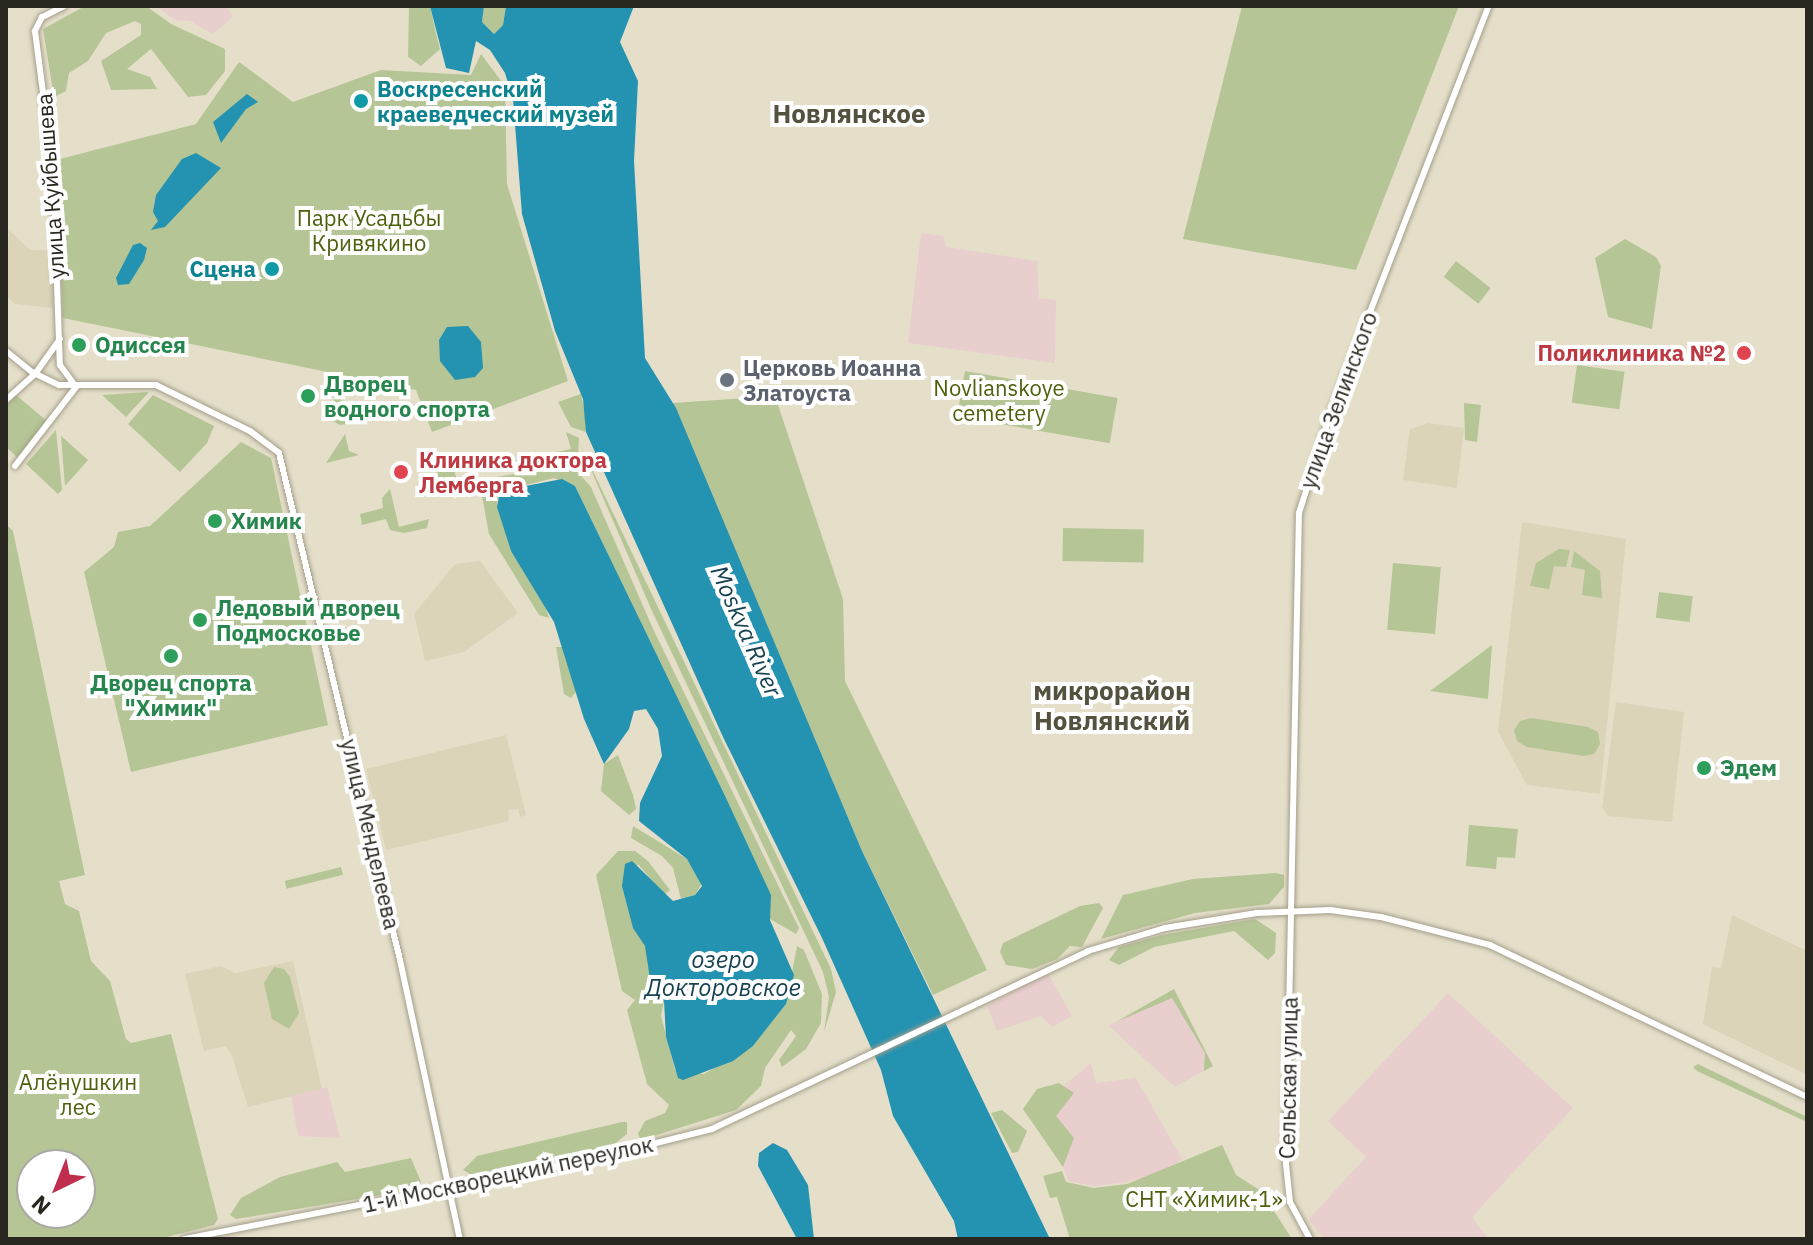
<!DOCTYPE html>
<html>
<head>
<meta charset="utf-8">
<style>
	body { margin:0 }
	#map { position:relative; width:1813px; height:1245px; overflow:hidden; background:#e5dfca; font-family:"IBM Plex Sans",sans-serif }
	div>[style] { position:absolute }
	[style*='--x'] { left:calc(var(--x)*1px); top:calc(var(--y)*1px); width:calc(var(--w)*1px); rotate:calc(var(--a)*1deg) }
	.built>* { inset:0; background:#dbd4b9 }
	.industrial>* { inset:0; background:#e8cecd }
	.green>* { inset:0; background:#b5c595; transform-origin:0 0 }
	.water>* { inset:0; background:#2492b1 }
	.roads { filter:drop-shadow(0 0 2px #a39e8a) drop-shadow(0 0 2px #a39e8a) }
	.secondary>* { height:6px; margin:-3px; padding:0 3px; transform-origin:3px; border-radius:3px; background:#fff }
	.dots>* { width:22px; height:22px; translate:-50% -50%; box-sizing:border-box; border:4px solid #fff; border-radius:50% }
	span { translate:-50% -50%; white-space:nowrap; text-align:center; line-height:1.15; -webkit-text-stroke:8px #fff; paint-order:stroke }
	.culture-label { font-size:22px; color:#0d838f; font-weight:700 }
	.left { translate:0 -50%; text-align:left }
	.right { translate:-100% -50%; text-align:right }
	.street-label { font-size:22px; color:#28261f }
	.park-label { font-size:22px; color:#4c610c }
	.leisure-label { font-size:22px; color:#27864d; font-weight:700 }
	.health-label { font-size:22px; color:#be3a42; font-weight:700 }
	.worship-label { font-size:22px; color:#5b616d; font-weight:700 }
	.water-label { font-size:24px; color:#174351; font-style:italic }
	.quarter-label { font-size:26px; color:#55513f; font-weight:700 }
	.frame { position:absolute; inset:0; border:8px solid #28261f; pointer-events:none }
	.north { position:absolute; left:16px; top:1149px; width:80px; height:80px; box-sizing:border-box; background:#fff; border:2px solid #a9a8a5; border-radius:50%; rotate:223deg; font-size:22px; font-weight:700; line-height:32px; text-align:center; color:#28261f }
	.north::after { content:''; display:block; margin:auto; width:28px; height:36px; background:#bf2e4d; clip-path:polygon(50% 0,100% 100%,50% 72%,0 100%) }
</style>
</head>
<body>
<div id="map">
	<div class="built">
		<div style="clip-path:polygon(9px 230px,30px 250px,52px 250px,53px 308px,15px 304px,6px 296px)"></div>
		<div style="clip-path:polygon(1428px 423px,1464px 428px,1457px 488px,1403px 480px,1410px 429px)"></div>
		<div style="clip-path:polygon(1522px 522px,1626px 539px,1600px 794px,1527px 785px,1498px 732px)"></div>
		<div style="clip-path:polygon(480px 561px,518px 613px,464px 652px,425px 661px,414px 614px,455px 564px)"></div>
		<div style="clip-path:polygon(1616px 702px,1684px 712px,1672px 822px,1608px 816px,1602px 808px)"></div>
		<div style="clip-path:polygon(506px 735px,526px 815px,520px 817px,518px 809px,508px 810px,509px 821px,386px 850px,366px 769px)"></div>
		<div style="clip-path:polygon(1732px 915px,1807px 951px,1807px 1075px,1703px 1024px,1712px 967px,1721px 968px)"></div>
		<div style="clip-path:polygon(293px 961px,322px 1089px,248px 1107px,231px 1053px,225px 1046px,204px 1051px,185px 974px,221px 966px,235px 973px)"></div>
	</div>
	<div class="industrial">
		<div style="clip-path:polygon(156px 6px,226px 6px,233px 16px,213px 34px,190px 21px,175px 20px)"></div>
		<div style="clip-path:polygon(921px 233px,943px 236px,947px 247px,1037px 261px,1039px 298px,1056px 300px,1055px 363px,908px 343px)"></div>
		<div style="clip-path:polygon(1048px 973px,1072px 1016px,1052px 1027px,1041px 1016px,997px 1031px,987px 1006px)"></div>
		<div style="clip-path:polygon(1174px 989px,1213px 1066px,1175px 1087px,1109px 1026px)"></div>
		<div style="clip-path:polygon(1448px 993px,1573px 1108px,1472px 1217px,1488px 1239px,1323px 1239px,1309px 1219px,1366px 1157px,1328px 1121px)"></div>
		<div style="clip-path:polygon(1091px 1063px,1096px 1083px,1136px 1078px,1182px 1159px,1167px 1171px,1127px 1182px,1094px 1186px,1069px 1181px,1038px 1107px)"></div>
		<div style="clip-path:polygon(327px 1087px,340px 1138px,298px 1136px,291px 1096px)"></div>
	</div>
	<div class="green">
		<div style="clip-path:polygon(85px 6px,146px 6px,171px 24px,225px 49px,225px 71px,206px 95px,188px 97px,151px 49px,127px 69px,150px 77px,157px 89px,111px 90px,101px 61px,141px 35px,141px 24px,135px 21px,106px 33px,88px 61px,69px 73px,66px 91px,54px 97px,43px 29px)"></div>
		<div style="clip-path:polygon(409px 6px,430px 6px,437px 38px,440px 49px,421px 66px,408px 57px)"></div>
		<div style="clip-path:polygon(484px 6px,506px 6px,503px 25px,494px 34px,482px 22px)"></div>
		<div style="clip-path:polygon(1242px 6px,1459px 6px,1356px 270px,1183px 239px)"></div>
		<div style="clip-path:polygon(481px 54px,505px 86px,507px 184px,568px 381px,432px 432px,416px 390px,63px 318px,56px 160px,196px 124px,239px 62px,293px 102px,381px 70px,471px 75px)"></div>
		<div style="clip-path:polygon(1625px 239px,1656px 257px,1661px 266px,1652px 329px,1608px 317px,1595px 258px)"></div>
		<div style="left:1456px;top:261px;width:44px;height:20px;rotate:38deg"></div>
		<div style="left:1577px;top:365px;width:48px;height:38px;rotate:8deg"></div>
		<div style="left:965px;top:371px;width:155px;height:46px;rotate:10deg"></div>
		<div style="clip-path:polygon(337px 379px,347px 424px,340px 425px,324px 416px,337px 413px,330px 381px)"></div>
		<div style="clip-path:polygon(149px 392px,126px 417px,102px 395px)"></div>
		<div style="clip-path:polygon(581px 394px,588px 427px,586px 432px,571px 427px,558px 402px)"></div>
		<div style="clip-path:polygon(16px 395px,48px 422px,18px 458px,6px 447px,6px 405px)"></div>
		<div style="clip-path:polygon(153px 395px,214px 426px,207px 443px,180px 472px,128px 424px)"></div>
		<div style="clip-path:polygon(775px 396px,843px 599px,845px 681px,987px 970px,933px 995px,862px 851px,673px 403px)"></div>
		<div style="clip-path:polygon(1464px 403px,1481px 405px,1477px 442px,1465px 440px)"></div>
		<div style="clip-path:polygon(56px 430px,62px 490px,58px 494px,26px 464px)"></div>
		<div style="clip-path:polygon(566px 432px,579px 438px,578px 458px,477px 468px,571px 449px)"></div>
		<div style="clip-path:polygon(345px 434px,349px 451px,359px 455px,326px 463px)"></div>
		<div style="clip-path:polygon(61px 436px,88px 460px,65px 486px)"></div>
		<div style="clip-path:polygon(241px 442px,271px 458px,328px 725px,131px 772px,84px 572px,114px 547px,118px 532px,150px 526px)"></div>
		<div style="clip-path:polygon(579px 442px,831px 969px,836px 992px,824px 1032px,829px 997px,823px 972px,652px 611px)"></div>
		<div style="clip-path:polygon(449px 452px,456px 477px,439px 480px,433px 454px)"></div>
		<div style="clip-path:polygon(556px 467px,573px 467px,591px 487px,654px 631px,799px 928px,796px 934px,770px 919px,770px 895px,575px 486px,554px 478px,510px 489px,497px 501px,511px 551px,543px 599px,549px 618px,539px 615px,489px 534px,480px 485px,485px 479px)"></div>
		<div style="clip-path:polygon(390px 489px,399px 527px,429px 519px,427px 528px,404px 533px,390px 530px,386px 519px,362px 525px,360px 514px,383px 508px,382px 498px)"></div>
		<div style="clip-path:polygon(evenodd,6px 524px,13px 531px,85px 875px,59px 881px,65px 904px,79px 911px,91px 961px,110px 981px,126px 1039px,131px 1043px,171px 1034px,218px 1219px,214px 1225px,167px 1237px,6px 1239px,6px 524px,32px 1165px,80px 1165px,80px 1213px,32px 1213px,32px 1165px)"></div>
		<div style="left:1063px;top:528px;width:81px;height:33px;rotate:1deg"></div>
		<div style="clip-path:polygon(1559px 549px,1570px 550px,1566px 567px,1554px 566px,1549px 589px,1530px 586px,1536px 563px)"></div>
		<div style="clip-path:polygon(1574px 551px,1600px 571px,1602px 598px,1582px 595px,1585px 570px,1571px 567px)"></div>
		<div style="left:1393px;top:563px;width:48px;height:67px;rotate:5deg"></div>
		<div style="left:1659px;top:592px;width:34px;height:26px;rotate:7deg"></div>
		<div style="clip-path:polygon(1492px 645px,1488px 699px,1430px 691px)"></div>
		<div style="clip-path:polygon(556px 647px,564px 647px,576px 692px,571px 698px,564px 694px)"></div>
		<div style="clip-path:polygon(1531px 718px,1588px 727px,1598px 732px,1600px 744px,1594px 754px,1584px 756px,1527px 747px,1517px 741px,1514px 730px,1520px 721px)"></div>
		<div style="clip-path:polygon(618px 755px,633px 795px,636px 809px,629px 815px,601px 791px,604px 764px)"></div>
		<div style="clip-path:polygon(1469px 825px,1518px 829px,1515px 858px,1497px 857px,1496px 869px,1466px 866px)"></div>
		<div style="clip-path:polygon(633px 826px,687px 859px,702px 883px,695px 895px,681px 899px,673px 868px,662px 856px,631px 838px)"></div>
		<div style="clip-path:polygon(618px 851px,635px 851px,648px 861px,670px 890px,664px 895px,638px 864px,627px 893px,664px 1001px,661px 1016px,675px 1070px,704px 1074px,753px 1046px,786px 1004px,797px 946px,804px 950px,822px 994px,821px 1023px,806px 1049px,782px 1067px,779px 1060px,796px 1036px,791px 1030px,765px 1068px,761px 1086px,736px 1110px,641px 1140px,638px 1134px,645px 1121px,665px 1113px,669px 1105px,647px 1084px,627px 1010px,635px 1000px,622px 991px,596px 875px)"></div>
		<div style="left:341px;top:867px;width:8px;height:58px;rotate:76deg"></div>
		<div style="clip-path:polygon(1276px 873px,1284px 875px,1284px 887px,1269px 904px,1195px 913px,1101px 939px,1123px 895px,1193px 879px)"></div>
		<div style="clip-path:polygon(1099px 903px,1103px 908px,1082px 947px,1070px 946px,1057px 959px,1032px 969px,1006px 965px,1000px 952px,1003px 943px,1080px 906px)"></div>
		<div style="clip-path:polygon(1255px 919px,1276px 933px,1275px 953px,1268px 960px,1234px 931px,1154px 947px,1119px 965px,1109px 960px,1119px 947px,1162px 935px)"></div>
		<div style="clip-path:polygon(274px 967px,284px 969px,290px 977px,299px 1013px,289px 1029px,272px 1019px,264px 983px)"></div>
		<div style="clip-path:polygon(1174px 989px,1213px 1066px,1204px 1071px,1205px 1053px,1172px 998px,1116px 1022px)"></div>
		<div style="clip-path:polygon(1698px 1064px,1807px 1117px,1807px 1122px,1697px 1071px,1693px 1067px)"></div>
		<div style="clip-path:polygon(1059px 1083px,1074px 1093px,1056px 1116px,1074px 1138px,1063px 1167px,1023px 1109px,1037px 1089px)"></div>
		<div style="clip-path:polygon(1002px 1110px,1027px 1131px,1018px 1152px,1012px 1153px,991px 1113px)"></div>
		<div style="clip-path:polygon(622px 1122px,627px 1122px,627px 1134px,612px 1146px,472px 1175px,463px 1170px,477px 1156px)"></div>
		<div style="clip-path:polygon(1222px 1145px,1236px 1175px,1261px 1191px,1292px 1239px,1070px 1239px,1057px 1197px,1050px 1198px,1043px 1176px,1062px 1171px,1066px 1182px,1094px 1188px,1127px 1184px)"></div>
		<div style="clip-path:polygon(411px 1158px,421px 1182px,418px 1189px,236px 1219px,230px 1215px,241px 1198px,280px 1177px,337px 1162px,345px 1172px)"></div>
	</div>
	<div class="water">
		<div style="clip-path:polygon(430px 6px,484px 6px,482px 22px,494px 34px,503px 25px,506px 6px,634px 6px,620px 42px,638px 81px,634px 161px,645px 358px,676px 408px,862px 851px,1050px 1239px,958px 1239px,954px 1221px,893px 1116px,881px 1070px,822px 938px,723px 737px,586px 432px,583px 399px,555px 331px,522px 214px,513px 99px,505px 73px,490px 50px,476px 41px,469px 73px,446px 68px)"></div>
		<div style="clip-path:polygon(247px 94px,258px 102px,246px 109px,221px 143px,213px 122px)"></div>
		<div style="clip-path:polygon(196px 153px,221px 168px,165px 227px,151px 230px,158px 221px,153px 212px,156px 195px,182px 159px)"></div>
		<div style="clip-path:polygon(140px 243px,147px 248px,144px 260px,129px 284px,118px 285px,116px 278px,133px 245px)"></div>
		<div style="clip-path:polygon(468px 326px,481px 342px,483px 368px,475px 377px,455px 380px,440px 361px,439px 340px,447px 327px)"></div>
		<div style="clip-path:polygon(562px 479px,575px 486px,726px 798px,771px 895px,770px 920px,794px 975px,786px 1004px,753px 1046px,733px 1061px,683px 1080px,678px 1078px,666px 1037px,664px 1001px,650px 979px,645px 946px,633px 928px,622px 886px,625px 864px,632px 861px,673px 901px,695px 895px,702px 886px,687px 859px,639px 821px,640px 803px,662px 756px,658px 729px,646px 709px,634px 711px,629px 729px,604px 764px,584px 719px,554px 622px,511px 551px,497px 507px,499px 497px,510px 489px)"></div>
		<div style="clip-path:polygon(773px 1143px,787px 1150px,808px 1185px,814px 1239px,797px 1239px,758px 1166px,759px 1153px)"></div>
	</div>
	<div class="roads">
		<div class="secondary">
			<div style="--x:64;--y:6;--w:25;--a:153"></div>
			<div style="--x:42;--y:17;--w:16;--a:117"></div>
			<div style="--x:35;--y:31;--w:139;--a:82.6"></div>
			<div style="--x:53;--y:169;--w:196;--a:88"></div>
			<div style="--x:60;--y:365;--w:27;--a:54"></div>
			<div style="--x:6;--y:351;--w:33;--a:39"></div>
			<div style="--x:32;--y:372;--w:30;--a:26"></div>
			<div style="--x:59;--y:385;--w:97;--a:0"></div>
			<div style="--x:156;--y:385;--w:105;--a:26.1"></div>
			<div style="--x:250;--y:431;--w:36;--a:37"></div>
			<div style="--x:279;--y:453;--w:521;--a:76.58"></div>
			<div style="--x:400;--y:960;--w:285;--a:77.9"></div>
			<div style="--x:6;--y:400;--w:39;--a:-42"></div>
			<div style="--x:35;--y:374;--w:43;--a:-54.5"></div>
			<div style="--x:15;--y:466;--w:100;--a:-52.3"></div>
			<div style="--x:184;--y:1239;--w:403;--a:-11"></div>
			<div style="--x:580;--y:1162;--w:136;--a:-14"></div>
			<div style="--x:712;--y:1129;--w:416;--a:-25.3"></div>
			<div style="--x:1088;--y:951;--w:80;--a:-16.6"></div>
			<div style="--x:1165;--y:928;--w:93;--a:-9.3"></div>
			<div style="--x:1257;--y:913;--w:73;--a:-2.4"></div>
			<div style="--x:1330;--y:910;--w:51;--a:7.8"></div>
			<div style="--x:1381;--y:917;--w:113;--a:14.4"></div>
			<div style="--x:1490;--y:945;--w:352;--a:25.6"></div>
			<div style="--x:1310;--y:1239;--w:42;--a:-118.4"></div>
			<div style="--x:1290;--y:1202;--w:38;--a:-96"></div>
			<div style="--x:1286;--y:1164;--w:651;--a:-88.86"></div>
			<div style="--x:1299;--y:513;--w:103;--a:-72.4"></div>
			<div style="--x:1330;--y:415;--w:439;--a:-68.8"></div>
		</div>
	</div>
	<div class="dots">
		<div style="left:361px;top:101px;background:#0f9aa8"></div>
		<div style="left:272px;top:269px;background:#0f9aa8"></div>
		<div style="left:79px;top:345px;background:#2e9e5b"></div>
		<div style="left:1744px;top:353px;background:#e0444e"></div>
		<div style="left:727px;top:380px;background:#6b7280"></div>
		<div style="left:308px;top:396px;background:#2e9e5b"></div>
		<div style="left:401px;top:472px;background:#e0444e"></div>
		<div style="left:215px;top:521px;background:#2e9e5b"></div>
		<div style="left:200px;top:620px;background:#2e9e5b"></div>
		<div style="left:171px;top:656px;background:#2e9e5b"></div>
		<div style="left:1704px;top:768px;background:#2e9e5b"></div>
	</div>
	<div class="culture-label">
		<span class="left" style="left:377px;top:101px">Воскресенский<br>краеведческий музей</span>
		<span class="right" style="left:256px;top:269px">Сцена</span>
	</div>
	<div class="street-label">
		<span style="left:50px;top:186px;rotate:-94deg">улица Куйбышева</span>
		<span style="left:1338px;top:400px;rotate:-70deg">улица Зелинского</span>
		<span style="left:371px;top:834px;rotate:77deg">улица Менделеева</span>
		<span style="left:1288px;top:1078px;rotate:-89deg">Сельская улица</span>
		<span style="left:508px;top:1174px;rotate:-12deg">1-й Москворецкий переулок</span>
	</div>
	<div class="park-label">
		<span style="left:369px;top:230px">Парк Усадьбы<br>Кривякино</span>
		<span style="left:999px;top:400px">Novlianskoye<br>cemetery</span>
		<span style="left:78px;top:1094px">Алёнушкин<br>лес</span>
		<span style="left:1204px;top:1199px">СНТ «Химик-1»</span>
	</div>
	<div class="leisure-label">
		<span class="left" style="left:95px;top:345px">Одиссея</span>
		<span class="left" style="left:324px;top:396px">Дворец<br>водного спорта</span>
		<span class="left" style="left:231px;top:521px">Химик</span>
		<span class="left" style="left:216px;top:620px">Ледовый дворец<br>Подмосковье</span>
		<span style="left:171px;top:695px">Дворец спорта<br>"Химик"</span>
		<span class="left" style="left:1720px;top:768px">Эдем</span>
	</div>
	<div class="health-label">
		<span class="right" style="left:1726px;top:353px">Поликлиника №2</span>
		<span class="left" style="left:419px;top:472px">Клиника доктора<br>Лемберга</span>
	</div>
	<div class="worship-label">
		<span class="left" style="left:743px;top:380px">Церковь Иоанна<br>Златоуста</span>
	</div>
	<div class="water-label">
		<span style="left:746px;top:631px;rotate:66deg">Moskva River</span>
		<span style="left:723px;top:974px">озеро<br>Докторовское</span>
	</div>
	<div class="quarter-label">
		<span style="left:849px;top:114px">Новлянское</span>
		<span style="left:1112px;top:706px">микрорайон<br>Новлянский</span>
	</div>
	<div class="frame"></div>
	<div class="north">N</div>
</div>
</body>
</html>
